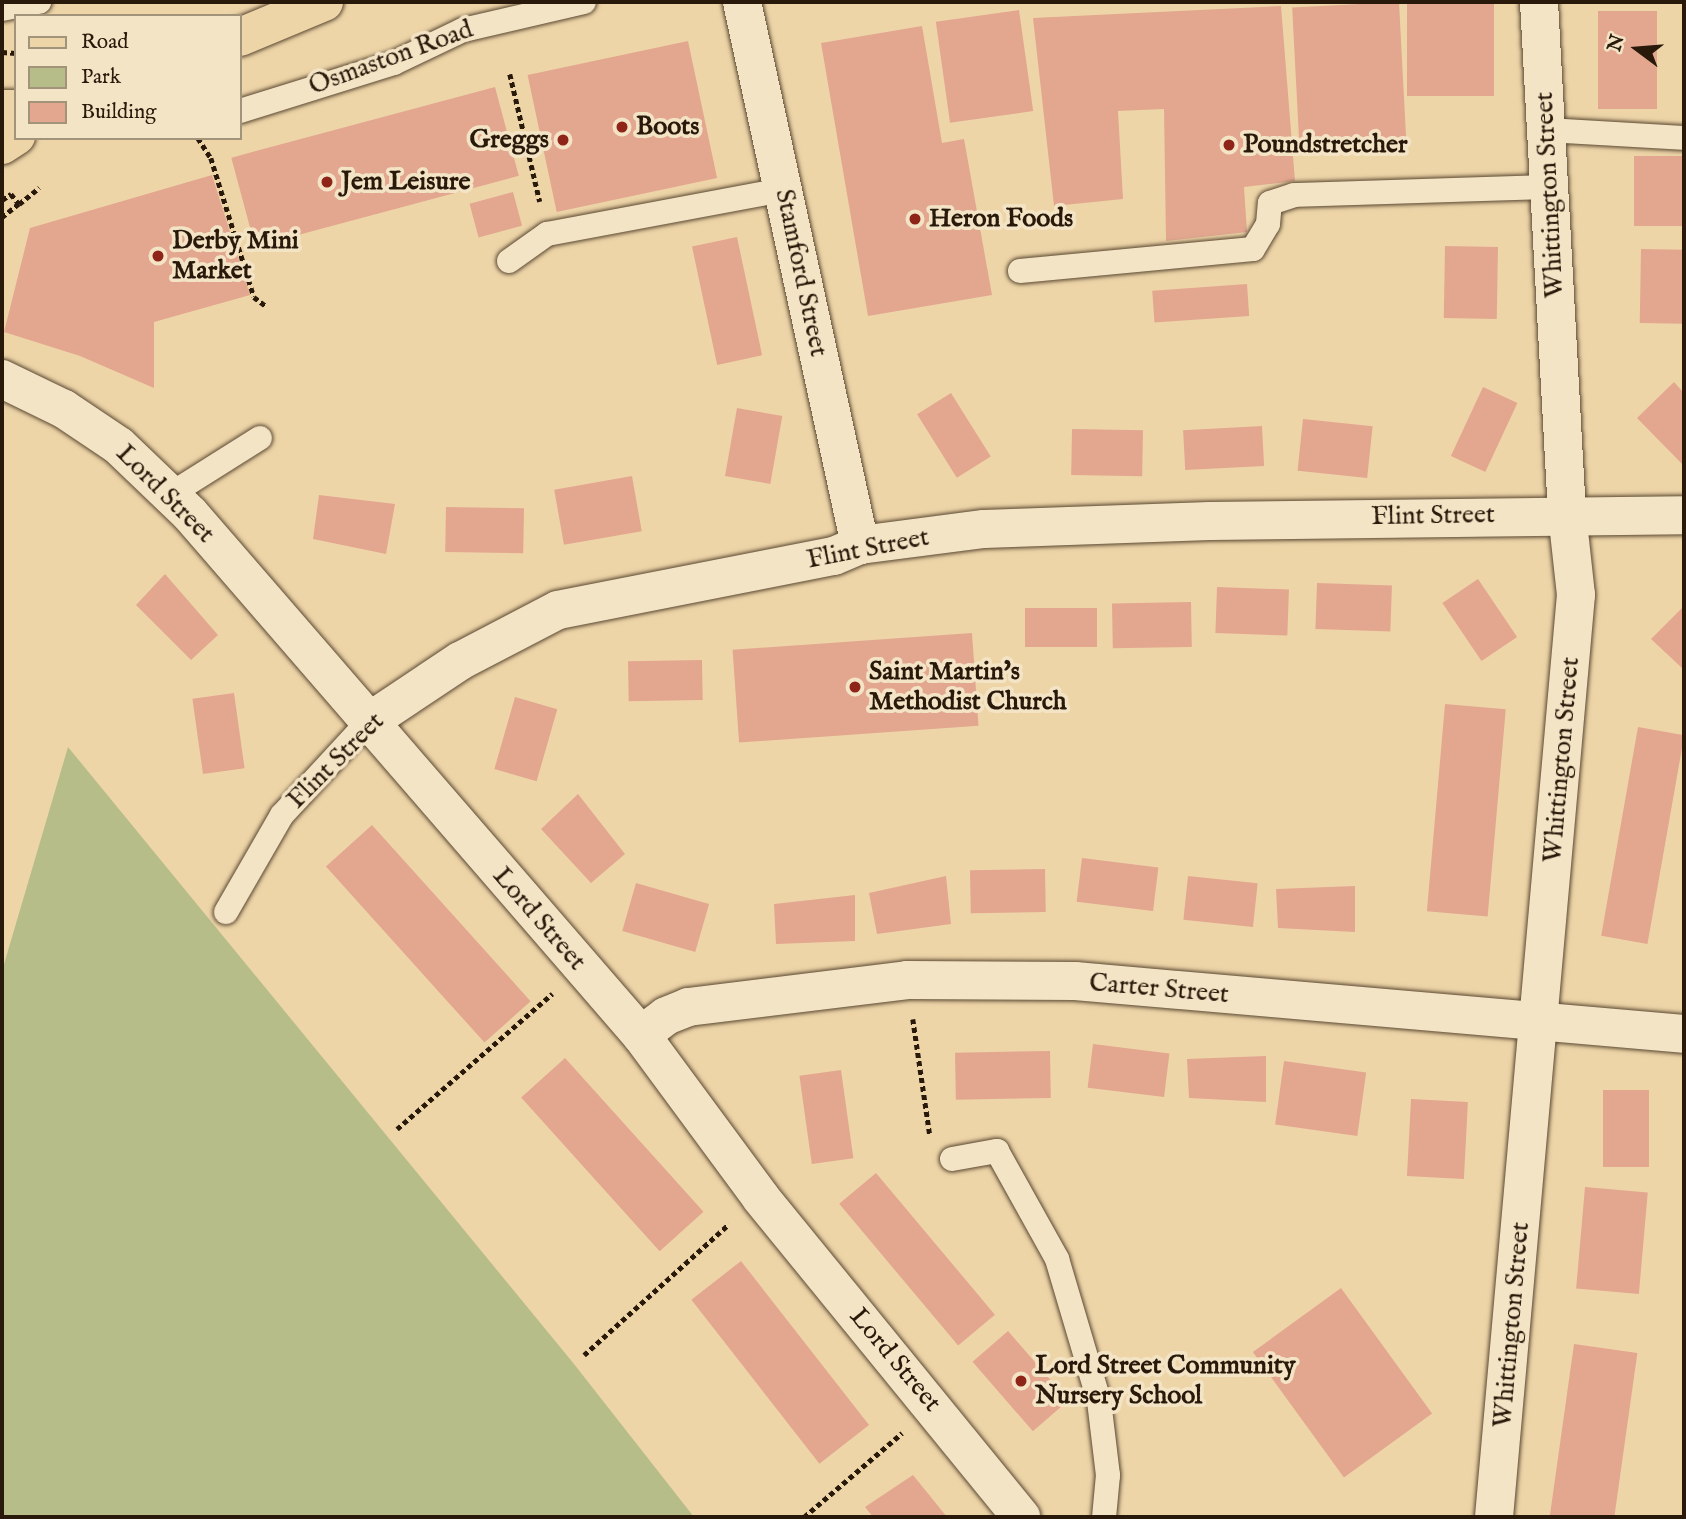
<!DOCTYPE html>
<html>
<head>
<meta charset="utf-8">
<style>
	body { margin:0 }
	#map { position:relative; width:1686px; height:1519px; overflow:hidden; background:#eed5a8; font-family:"IM FELL English",serif }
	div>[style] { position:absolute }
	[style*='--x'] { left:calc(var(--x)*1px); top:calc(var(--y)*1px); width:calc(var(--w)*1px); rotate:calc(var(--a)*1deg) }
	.green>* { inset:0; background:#b7bd89 }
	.building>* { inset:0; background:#e3a790; transform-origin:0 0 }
	.path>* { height:4.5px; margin-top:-2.25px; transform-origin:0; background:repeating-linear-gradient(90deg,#28190a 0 5px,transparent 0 8.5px) }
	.roads { filter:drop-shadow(0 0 2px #5a4832) drop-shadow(0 0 2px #5a4832) }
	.lane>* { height:24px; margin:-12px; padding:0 12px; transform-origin:12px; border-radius:12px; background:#f4e4c6 }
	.street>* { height:38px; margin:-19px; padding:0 19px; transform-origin:19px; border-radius:19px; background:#f4e4c6 }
	.primary>* { height:38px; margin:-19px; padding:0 19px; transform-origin:19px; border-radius:19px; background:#eed5a8 }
	.dots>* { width:19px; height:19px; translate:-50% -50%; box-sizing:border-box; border:4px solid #f4e4c6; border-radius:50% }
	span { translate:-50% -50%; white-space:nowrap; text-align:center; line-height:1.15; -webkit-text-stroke:7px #f4e4c6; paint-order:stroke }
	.street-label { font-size:26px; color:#28190a }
	.poi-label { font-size:26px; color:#28190a; font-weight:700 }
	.left { translate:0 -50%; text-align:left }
	.right { translate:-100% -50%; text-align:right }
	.frame { position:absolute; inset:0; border:4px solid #28190a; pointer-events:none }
	.legend { position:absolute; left:14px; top:14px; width:228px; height:126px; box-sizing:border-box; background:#f4e4c6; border:2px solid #a2937b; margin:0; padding:9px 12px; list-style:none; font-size:21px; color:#28190a }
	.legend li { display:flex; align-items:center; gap:14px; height:35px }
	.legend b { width:35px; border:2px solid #a2937b }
	.north { position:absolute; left:1602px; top:14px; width:70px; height:70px; -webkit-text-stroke:5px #f4e4c6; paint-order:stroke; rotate:286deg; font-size:19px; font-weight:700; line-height:28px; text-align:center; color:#28190a }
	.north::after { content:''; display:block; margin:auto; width:24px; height:32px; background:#28190a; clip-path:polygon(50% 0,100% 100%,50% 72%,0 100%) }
</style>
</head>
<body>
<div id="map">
	<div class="green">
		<div style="clip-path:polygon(68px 747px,574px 1364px,694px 1517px,2px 1517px,2px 971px)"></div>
	</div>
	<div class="building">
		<div style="left:1399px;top:2px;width:143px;height:107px;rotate:87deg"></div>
		<div style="left:1407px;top:2px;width:87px;height:94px"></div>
		<div style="clip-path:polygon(1281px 6px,1295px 181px,1244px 187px,1247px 232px,1166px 241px,1164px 109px,1118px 111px,1123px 199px,1054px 206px,1033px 18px)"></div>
		<div style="left:1019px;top:10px;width:102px;height:84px;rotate:82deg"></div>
		<div style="left:1598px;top:11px;width:59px;height:98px"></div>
		<div style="clip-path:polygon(922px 26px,942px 143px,964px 139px,992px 295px,868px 316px,821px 43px)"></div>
		<div style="left:688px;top:41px;width:140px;height:164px;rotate:78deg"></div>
		<div style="left:495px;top:87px;width:92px;height:273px;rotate:75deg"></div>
		<div style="left:1634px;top:156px;width:50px;height:70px"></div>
		<div style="clip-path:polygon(212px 175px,250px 295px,154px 322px,154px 388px,80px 356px,4px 332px,30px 228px)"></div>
		<div style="left:513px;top:192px;width:35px;height:45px;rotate:75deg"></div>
		<div style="left:737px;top:237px;width:121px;height:46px;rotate:78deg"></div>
		<div style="left:1498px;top:247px;width:72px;height:53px;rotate:91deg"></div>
		<div style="left:1641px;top:249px;width:43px;height:74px;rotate:1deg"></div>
		<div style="left:1247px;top:284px;width:32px;height:95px;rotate:86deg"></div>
		<div style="clip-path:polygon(1674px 382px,1684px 393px,1684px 466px,1637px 418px)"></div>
		<div style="left:1483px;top:387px;width:38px;height:76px;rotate:25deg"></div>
		<div style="left:951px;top:393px;width:75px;height:40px;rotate:58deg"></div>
		<div style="left:737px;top:408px;width:46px;height:69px;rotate:10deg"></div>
		<div style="left:1303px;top:419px;width:70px;height:52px;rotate:6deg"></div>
		<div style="left:1262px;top:426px;width:40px;height:79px;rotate:87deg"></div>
		<div style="left:1072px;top:429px;width:71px;height:46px;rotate:1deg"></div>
		<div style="left:632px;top:476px;width:56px;height:79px;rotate:80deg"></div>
		<div style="clip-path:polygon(319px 495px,395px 504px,386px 554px,313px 539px)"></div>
		<div style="left:446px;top:507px;width:78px;height:45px;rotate:1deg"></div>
		<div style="clip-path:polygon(165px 574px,218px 635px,191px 660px,136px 605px)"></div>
		<div style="left:1478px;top:579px;width:70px;height:43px;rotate:56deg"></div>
		<div style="left:1317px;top:583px;width:75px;height:46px;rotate:2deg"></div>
		<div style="left:1217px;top:587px;width:72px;height:46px;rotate:2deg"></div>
		<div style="left:1191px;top:602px;width:45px;height:79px;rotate:89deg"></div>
		<div style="clip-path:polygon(1684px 606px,1684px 666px,1682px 668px,1651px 639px)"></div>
		<div style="left:1025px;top:608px;width:72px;height:39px"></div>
		<div style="left:972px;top:633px;width:93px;height:240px;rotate:86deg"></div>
		<div style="left:702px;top:660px;width:40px;height:74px;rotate:89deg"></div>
		<div style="left:234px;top:693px;width:76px;height:42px;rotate:82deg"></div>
		<div style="left:515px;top:697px;width:44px;height:75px;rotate:16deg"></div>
		<div style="left:1445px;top:704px;width:61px;height:208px;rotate:5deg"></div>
		<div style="left:1638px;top:727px;width:47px;height:212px;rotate:10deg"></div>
		<div style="clip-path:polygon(578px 794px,625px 854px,591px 883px,541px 829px)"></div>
		<div style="left:372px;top:825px;width:237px;height:62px;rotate:48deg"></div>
		<div style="left:1082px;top:858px;width:77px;height:44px;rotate:7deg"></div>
		<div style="left:1045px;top:869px;width:43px;height:75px;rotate:89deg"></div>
		<div style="clip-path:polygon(946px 876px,951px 924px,877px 934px,869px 893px)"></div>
		<div style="left:1188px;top:876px;width:70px;height:44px;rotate:6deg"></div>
		<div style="left:636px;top:883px;width:76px;height:50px;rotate:16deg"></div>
		<div style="clip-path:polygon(1355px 886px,1355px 932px,1278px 928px,1276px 889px)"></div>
		<div style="clip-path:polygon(855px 895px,855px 941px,776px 944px,774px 904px)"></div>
		<div style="left:1093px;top:1044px;width:77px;height:44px;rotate:7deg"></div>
		<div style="left:1050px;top:1051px;width:47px;height:95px;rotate:89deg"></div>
		<div style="clip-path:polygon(1266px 1056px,1266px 1102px,1189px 1098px,1187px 1059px)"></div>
		<div style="left:565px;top:1058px;width:207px;height:59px;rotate:48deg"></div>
		<div style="left:1284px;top:1061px;width:83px;height:64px;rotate:8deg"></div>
		<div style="left:841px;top:1070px;width:89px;height:42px;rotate:82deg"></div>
		<div style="left:1603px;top:1090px;width:46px;height:77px"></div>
		<div style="left:1411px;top:1099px;width:57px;height:77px;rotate:3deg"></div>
		<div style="left:876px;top:1173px;width:185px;height:48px;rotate:50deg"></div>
		<div style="left:1585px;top:1187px;width:63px;height:102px;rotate:5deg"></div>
		<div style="left:741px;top:1261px;width:208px;height:63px;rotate:52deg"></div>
		<div style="left:1341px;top:1288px;width:155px;height:109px;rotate:54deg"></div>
		<div style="left:1008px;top:1331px;width:92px;height:47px;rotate:49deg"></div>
		<div style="left:1574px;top:1344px;width:64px;height:175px;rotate:8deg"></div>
		<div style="clip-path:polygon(913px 1475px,947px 1517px,873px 1517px,865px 1507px)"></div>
	</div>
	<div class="path">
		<div style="--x:2;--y:52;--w:14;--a:4"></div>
		<div style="--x:510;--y:74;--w:131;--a:76.8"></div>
		<div style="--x:198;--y:138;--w:24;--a:57"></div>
		<div style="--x:211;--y:158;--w:145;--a:72.8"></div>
		<div style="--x:254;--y:297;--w:15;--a:37"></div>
		<div style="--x:2;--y:200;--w:11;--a:-34"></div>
		<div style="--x:11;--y:194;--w:13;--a:51"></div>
		<div style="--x:19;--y:204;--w:22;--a:141"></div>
		<div style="--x:19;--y:204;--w:26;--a:-39"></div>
		<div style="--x:913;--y:1019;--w:117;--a:81.7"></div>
		<div style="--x:397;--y:1129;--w:206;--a:-41.1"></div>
		<div style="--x:584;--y:1355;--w:195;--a:-42.1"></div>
		<div style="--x:804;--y:1517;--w:129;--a:-40.6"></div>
	</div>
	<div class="roads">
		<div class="lane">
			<div style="--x:2;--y:9;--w:38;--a:-11"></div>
			<div style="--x:240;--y:111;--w:161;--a:-17.3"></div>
			<div style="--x:394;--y:63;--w:76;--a:-25.6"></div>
			<div style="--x:463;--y:30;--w:124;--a:-13"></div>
			<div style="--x:1546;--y:130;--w:138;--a:3.3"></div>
			<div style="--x:509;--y:261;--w:47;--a:-35.4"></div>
			<div style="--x:547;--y:234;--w:240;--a:-10.6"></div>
			<div style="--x:1020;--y:271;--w:234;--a:-5.4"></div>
			<div style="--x:1253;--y:249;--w:29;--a:-59"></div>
			<div style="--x:1268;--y:224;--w:21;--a:-85"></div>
			<div style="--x:1270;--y:203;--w:25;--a:-18"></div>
			<div style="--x:1294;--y:195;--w:257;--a:-1.8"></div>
			<div style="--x:171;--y:494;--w:105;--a:-32.2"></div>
			<div style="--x:226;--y:912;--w:112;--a:-60"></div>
			<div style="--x:282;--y:815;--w:125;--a:-47.3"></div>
			<div style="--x:952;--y:1159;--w:46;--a:-10.1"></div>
			<div style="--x:997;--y:1151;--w:124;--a:60.9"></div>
			<div style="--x:1057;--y:1259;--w:148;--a:73.5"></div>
			<div style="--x:1099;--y:1401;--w:75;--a:83.1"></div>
			<div style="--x:1108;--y:1475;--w:42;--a:95.4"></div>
		</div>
		<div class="street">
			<div style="--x:742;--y:2;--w:556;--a:77.74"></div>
			<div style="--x:2;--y:379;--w:69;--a:25.8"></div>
			<div style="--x:64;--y:409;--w:66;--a:33.9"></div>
			<div style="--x:119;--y:446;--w:98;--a:43.8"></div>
			<div style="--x:190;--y:514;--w:689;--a:49.12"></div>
			<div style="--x:641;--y:1035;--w:202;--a:53.6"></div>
			<div style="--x:761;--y:1198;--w:412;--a:50.8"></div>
			<div style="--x:367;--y:723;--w:112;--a:-33.7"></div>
			<div style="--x:460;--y:661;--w:110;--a:-27.5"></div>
			<div style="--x:558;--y:610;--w:281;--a:-11.1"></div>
			<div style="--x:834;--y:556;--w:28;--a:-23"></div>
			<div style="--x:860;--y:545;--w:125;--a:-7.4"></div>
			<div style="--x:984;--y:529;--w:226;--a:-2"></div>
			<div style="--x:1210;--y:521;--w:474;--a:-0.7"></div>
			<div style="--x:641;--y:1035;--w:31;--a:-37"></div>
			<div style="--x:666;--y:1016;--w:24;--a:-22"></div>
			<div style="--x:688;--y:1007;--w:221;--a:-7"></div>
			<div style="--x:907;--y:980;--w:168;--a:0.3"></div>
			<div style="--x:1075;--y:981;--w:611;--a:4.97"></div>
			<div style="--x:1494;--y:1517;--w:926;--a:-84.92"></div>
			<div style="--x:1576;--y:595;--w:81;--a:-96.3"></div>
			<div style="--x:1567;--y:514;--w:513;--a:-93.13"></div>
		</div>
		<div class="primary">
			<div style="--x:240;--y:37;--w:91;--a:-22.6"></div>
			<div style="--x:2;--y:109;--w:14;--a:0"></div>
			<div style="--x:2;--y:145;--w:17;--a:-33"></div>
		</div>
	</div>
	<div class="dots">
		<div style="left:622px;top:127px;background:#8f2418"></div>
		<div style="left:563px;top:140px;background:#8f2418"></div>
		<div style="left:1229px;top:145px;background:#8f2418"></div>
		<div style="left:327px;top:182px;background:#8f2418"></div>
		<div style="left:915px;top:219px;background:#8f2418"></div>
		<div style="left:158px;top:256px;background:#8f2418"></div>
		<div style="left:855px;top:687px;background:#8f2418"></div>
		<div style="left:1021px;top:1381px;background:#8f2418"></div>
	</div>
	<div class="street-label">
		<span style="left:391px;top:58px;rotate:-20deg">Osmaston Road</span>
		<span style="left:1550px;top:195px;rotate:-93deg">Whittington Street</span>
		<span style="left:801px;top:273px;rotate:78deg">Stamford Street</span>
		<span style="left:165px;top:494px;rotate:45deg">Lord Street</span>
		<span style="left:1433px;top:516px;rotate:-1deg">Flint Street</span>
		<span style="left:868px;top:549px;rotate:-11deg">Flint Street</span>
		<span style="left:1562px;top:760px;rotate:-85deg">Whittington Street</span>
		<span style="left:336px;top:761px;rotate:-45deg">Flint Street</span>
		<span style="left:539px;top:919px;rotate:49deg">Lord Street</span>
		<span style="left:1159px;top:989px;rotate:5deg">Carter Street</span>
		<span style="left:1512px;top:1325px;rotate:-85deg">Whittington Street</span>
		<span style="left:895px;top:1360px;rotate:50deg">Lord Street</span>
	</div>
	<div class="poi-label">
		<span class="left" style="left:636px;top:127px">Boots</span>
		<span class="right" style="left:549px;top:140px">Greggs</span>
		<span class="left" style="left:1243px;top:145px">Poundstretcher</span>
		<span class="left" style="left:341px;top:182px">Jem Leisure</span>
		<span class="left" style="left:929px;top:219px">Heron Foods</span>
		<span class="left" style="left:172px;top:256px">Derby Mini<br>Market</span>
		<span class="left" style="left:869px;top:687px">Saint Martin's<br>Methodist Church</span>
		<span class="left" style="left:1035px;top:1381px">Lord Street Community<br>Nursery School</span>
	</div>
	<div class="frame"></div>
	<ul class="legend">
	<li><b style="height:9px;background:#eed5a8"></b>Road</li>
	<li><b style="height:19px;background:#b7bd89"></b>Park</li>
	<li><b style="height:19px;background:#e3a790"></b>Building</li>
	</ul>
	<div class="north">N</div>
</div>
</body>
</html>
